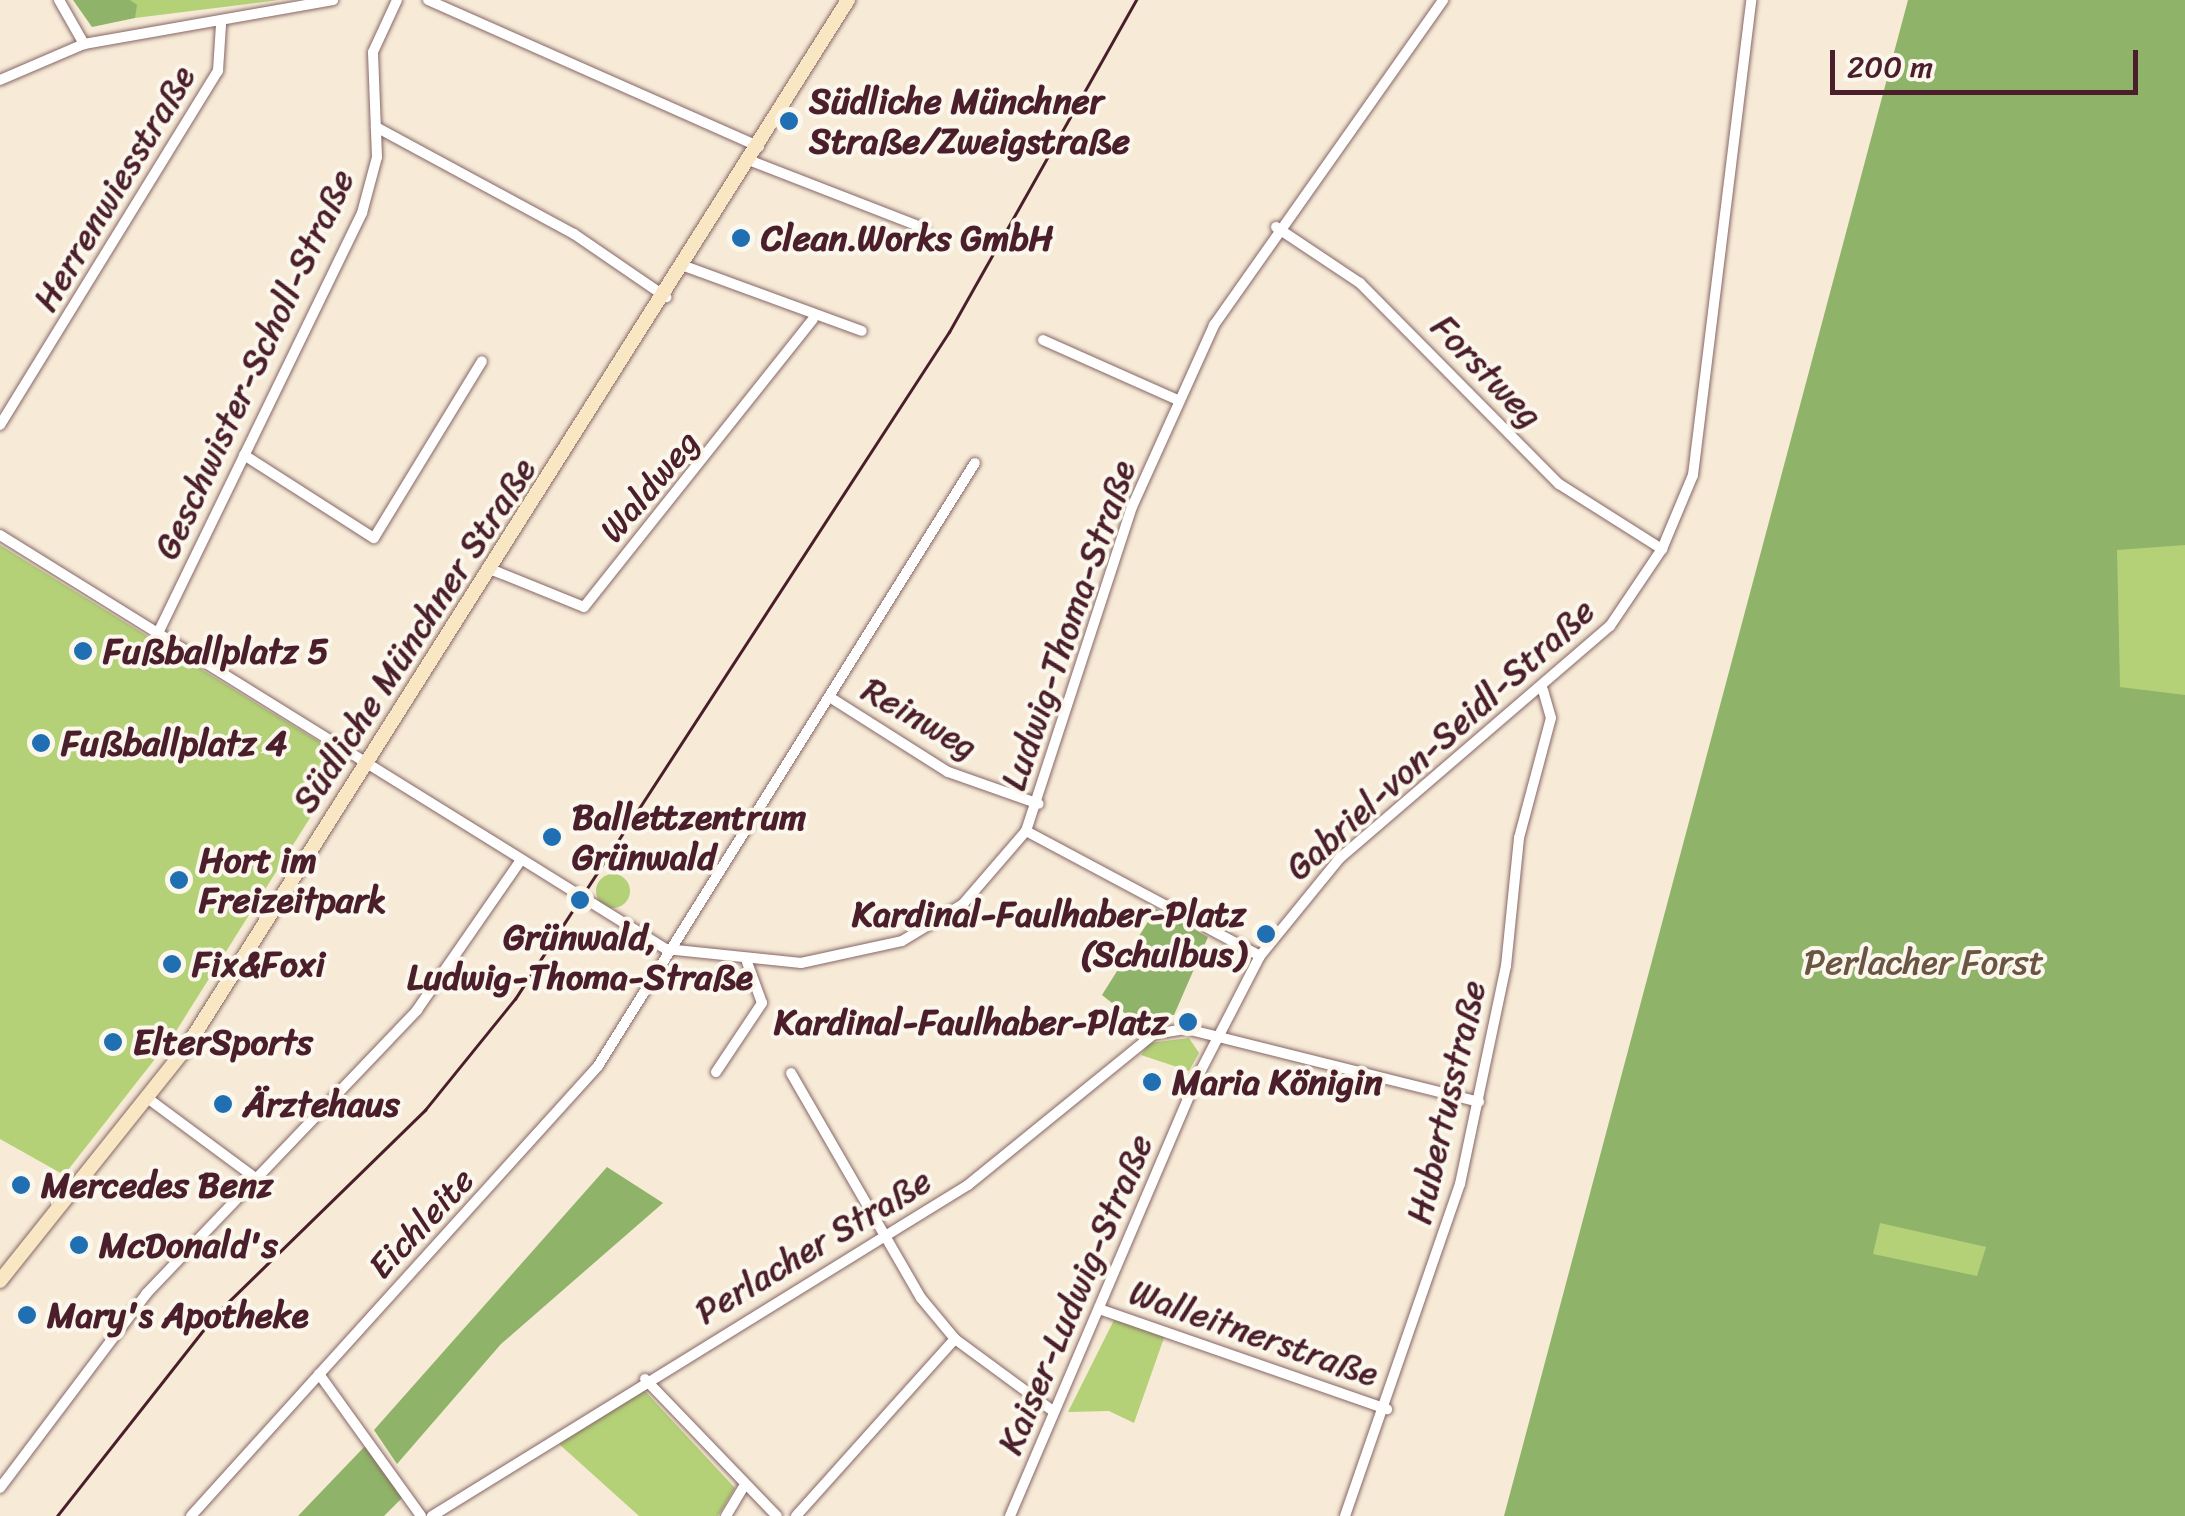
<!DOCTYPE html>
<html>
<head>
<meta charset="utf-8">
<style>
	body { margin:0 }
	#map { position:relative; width:2185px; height:1516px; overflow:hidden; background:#f7ebd7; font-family:Sriracha,sans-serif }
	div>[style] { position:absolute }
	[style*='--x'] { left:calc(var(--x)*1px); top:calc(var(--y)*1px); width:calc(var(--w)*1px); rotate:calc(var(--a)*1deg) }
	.green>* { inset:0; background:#b4d178; transform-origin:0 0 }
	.round { border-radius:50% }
	.forest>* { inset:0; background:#8fb368 }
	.roads { filter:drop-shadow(0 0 2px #876667) drop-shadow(0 0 2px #876667) }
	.minor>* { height:10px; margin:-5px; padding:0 5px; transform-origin:5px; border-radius:5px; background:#fff }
	.secondary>* { height:14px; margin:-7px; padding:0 7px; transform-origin:7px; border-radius:7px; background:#f9e7c3 }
	.tram>* { height:2.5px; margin:-1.25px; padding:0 1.25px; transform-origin:1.25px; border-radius:1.25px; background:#4a1f2b }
	.dots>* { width:28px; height:28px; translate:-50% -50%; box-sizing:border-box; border:5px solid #fbf7ec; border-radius:50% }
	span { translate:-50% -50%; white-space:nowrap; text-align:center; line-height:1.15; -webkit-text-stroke:8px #fbf7ec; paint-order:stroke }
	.poi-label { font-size:35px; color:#4a1f2b; font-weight:700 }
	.left { translate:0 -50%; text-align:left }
	.right { translate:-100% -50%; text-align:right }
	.street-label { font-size:35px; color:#4a1f2b }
	.park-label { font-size:35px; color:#6a5442 }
	.scale { position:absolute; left:1830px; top:50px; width:308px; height:45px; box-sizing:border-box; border:5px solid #4a1f2b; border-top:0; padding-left:12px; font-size:30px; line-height:35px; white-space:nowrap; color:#4a1f2b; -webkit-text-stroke:8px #fbf7ec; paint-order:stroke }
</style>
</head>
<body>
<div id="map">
	<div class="green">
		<div style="clip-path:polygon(130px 0,279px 0,135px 18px)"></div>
		<div style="clip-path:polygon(0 545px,347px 759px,173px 1036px,64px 1175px,0 1139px)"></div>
		<div style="left:2185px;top:545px;width:150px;height:68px;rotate:90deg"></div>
		<div class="round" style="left:596px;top:874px;width:34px;height:34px"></div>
		<div style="clip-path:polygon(1189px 1038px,1199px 1053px,1189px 1071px,1141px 1055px,1149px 1043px)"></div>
		<div style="left:1879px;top:1222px;width:110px;height:33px;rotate:13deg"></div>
		<div style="clip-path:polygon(1114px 1320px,1165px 1335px,1134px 1423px,1109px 1411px,1068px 1412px)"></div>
		<div style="clip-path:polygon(644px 1390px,735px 1488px,718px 1516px,639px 1516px,559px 1444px)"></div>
	</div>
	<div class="forest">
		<div style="clip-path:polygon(73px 0,130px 0,137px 5px,135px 18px,92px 27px)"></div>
		<div style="clip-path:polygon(evenodd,1908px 0,2185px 0,2185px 545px,2117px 550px,2120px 687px,2185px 695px,2185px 1516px,1504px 1516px,1908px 0,1880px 1223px,1986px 1247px,1977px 1276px,1873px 1254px,1880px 1223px)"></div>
		<div style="clip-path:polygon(1156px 909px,1208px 937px,1174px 1015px,1146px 1030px,1102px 995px)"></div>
		<div style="clip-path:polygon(607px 1167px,663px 1203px,501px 1344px,397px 1464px,374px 1430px)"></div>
		<div style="clip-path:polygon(367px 1444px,403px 1497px,384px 1516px,298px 1516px)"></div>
	</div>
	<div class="roads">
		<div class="minor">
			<div style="--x:59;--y:0;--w:51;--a:60.4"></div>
			<div style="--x:428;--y:0;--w:362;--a:23.9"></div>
			<div style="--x:0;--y:80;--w:91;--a:-23.2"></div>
			<div style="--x:84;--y:44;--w:253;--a:-10"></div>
			<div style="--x:376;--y:127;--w:225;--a:28.4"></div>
			<div style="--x:574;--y:234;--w:112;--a:34.4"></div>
			<div style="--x:751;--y:161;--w:186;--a:21.2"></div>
			<div style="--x:1276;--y:227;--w:101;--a:33.7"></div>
			<div style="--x:1360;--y:283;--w:283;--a:45.3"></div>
			<div style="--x:1559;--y:484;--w:122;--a:32.3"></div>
			<div style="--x:687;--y:267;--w:186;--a:20.1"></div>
			<div style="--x:1043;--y:340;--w:148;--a:24"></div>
			<div style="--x:0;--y:425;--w:416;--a:-58.4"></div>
			<div style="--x:218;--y:71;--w:47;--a:-86.3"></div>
			<div style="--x:244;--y:455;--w:154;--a:32.6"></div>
			<div style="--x:374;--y:538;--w:207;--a:-58.6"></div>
			<div style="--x:0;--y:535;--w:784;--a:31.87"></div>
			<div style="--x:666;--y:949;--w:136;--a:5.9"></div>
			<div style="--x:801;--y:963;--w:103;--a:-12.3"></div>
			<div style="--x:902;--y:941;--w:71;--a:-31.2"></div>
			<div style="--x:963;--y:904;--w:96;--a:-49.2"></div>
			<div style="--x:1026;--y:831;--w:341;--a:-71.9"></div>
			<div style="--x:1132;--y:507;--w:200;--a:-65.7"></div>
			<div style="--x:1214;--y:325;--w:398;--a:-54.8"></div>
			<div style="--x:490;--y:569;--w:101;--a:22"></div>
			<div style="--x:584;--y:607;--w:368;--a:-51.5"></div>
			<div style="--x:159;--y:631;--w:465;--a:-64.1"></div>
			<div style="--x:362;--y:213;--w:58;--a:-75"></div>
			<div style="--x:377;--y:157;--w:105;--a:-92.2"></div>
			<div style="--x:373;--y:52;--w:57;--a:-65.2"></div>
			<div style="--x:831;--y:698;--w:138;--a:32.3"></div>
			<div style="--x:948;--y:772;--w:96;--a:19.4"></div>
			<div style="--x:1026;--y:831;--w:265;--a:28.1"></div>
			<div style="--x:716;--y:1072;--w:83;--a:-56.3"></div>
			<div style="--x:762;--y:1003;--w:44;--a:-110.1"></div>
			<div style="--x:791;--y:1073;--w:260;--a:60"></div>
			<div style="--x:921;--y:1298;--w:53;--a:50.3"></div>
			<div style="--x:955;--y:1339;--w:122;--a:36.3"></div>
			<div style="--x:150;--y:1100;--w:129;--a:36.5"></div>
			<div style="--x:1102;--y:1310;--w:302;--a:19.2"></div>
			<div style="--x:319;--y:1374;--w:175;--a:54.3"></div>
			<div style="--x:645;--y:1379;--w:190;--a:46.1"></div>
			<div style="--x:0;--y:1488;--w:243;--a:-53"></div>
			<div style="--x:146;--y:1294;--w:393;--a:-46.3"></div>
			<div style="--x:417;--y:1010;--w:178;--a:-55.3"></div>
			<div style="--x:191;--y:1516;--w:607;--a:-47.87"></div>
			<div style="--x:598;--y:1066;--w:711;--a:-57.99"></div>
			<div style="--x:432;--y:1516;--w:630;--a:-31.7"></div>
			<div style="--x:968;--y:1185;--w:240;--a:-39.1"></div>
			<div style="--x:1154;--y:1034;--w:33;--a:-9"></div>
			<div style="--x:1187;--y:1029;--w:301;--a:14"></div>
			<div style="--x:726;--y:1516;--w:33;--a:-59"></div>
			<div style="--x:796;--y:1516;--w:238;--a:-48.1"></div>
			<div style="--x:1010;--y:1516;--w:478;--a:-66.9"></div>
			<div style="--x:1198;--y:1076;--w:135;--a:-62.7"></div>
			<div style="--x:1260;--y:956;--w:127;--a:-50.8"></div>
			<div style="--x:1340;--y:858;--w:356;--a:-40.7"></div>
			<div style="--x:1610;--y:626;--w:93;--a:-56"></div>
			<div style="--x:1662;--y:549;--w:80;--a:-67.3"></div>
			<div style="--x:1693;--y:475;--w:479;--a:-83"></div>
			<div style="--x:1345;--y:1516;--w:351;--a:-70.9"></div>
			<div style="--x:1460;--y:1184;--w:223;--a:-78.1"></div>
			<div style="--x:1506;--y:966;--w:129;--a:-84.2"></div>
			<div style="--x:1519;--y:838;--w:124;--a:-75.1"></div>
			<div style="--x:1551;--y:718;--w:29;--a:-106"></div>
		</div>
		<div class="secondary">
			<div style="--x:0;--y:1281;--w:298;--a:-51.4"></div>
			<div style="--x:186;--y:1048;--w:1240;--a:-57.72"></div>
		</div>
	</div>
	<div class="tram">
		<div style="--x:57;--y:1516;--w:258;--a:-51.8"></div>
		<div style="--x:217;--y:1313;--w:291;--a:-44.3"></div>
		<div style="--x:425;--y:1110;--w:143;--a:-51"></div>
		<div style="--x:515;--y:999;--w:796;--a:-56.95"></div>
		<div style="--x:949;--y:332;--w:381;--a:-60.6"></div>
	</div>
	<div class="dots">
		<div style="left:789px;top:121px;background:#1f6fb2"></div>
		<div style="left:741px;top:238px;background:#1f6fb2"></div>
		<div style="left:83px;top:651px;background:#1f6fb2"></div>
		<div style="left:41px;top:743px;background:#1f6fb2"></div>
		<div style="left:552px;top:837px;background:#1f6fb2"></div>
		<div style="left:179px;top:880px;background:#1f6fb2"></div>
		<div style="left:580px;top:900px;background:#1f6fb2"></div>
		<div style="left:1266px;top:934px;background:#1f6fb2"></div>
		<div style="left:172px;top:964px;background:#1f6fb2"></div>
		<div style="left:1188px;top:1022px;background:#1f6fb2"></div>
		<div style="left:113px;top:1042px;background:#1f6fb2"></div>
		<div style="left:1152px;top:1082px;background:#1f6fb2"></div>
		<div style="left:223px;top:1104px;background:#1f6fb2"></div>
		<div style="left:21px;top:1185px;background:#1f6fb2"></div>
		<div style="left:79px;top:1245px;background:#1f6fb2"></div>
		<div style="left:27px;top:1315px;background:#1f6fb2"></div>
	</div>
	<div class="poi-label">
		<span class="left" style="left:809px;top:121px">Südliche Münchner<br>Straße/Zweigstraße</span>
		<span class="left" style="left:761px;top:238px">Clean.Works GmbH</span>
		<span class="left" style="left:103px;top:651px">Fußballplatz 5</span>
		<span class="left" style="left:61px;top:743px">Fußballplatz 4</span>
		<span class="left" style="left:572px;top:837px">Ballettzentrum<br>Grünwald</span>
		<span class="left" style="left:199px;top:880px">Hort im<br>Freizeitpark</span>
		<span class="right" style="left:1246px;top:934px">Kardinal-Faulhaber-Platz<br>(Schulbus)</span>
		<span style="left:580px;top:957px">Grünwald,<br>Ludwig-Thoma-Straße</span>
		<span class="left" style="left:192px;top:964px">Fix&amp;Foxi</span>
		<span class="right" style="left:1168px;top:1022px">Kardinal-Faulhaber-Platz</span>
		<span class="left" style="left:133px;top:1042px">ElterSports</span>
		<span class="left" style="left:1172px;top:1082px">Maria Königin</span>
		<span class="left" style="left:243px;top:1104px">Ärztehaus</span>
		<span class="left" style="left:41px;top:1185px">Mercedes Benz</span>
		<span class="left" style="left:99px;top:1245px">McDonald's</span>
		<span class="left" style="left:47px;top:1315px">Mary's Apotheke</span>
	</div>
	<div class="street-label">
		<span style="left:114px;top:188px;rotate:-59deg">Herrenwiesstraße</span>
		<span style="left:254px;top:364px;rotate:-65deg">Geschwister-Scholl-Straße</span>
		<span style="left:1487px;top:371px;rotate:46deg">Forstweg</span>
		<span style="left:649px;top:486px;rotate:-50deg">Waldweg</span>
		<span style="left:1068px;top:625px;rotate:-71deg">Ludwig-Thoma-Straße</span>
		<span style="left:414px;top:635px;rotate:-57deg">Südliche Münchner Straße</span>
		<span style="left:920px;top:718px;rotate:30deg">Reinweg</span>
		<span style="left:1440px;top:739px;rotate:-42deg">Gabriel-von-Seidl-Straße</span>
		<span style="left:1446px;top:1102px;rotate:-77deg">Hubertusstraße</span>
		<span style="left:421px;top:1223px;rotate:-47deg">Eichleite</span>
		<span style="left:813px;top:1246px;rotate:-31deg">Perlacher Straße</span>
		<span style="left:1075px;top:1294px;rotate:-67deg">Kaiser-Ludwig-Straße</span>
		<span style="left:1254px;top:1333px;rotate:19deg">Walleitnerstraße</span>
	</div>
	<div class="park-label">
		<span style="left:1924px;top:962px">Perlacher Forst</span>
	</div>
	<div class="scale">200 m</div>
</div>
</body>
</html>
